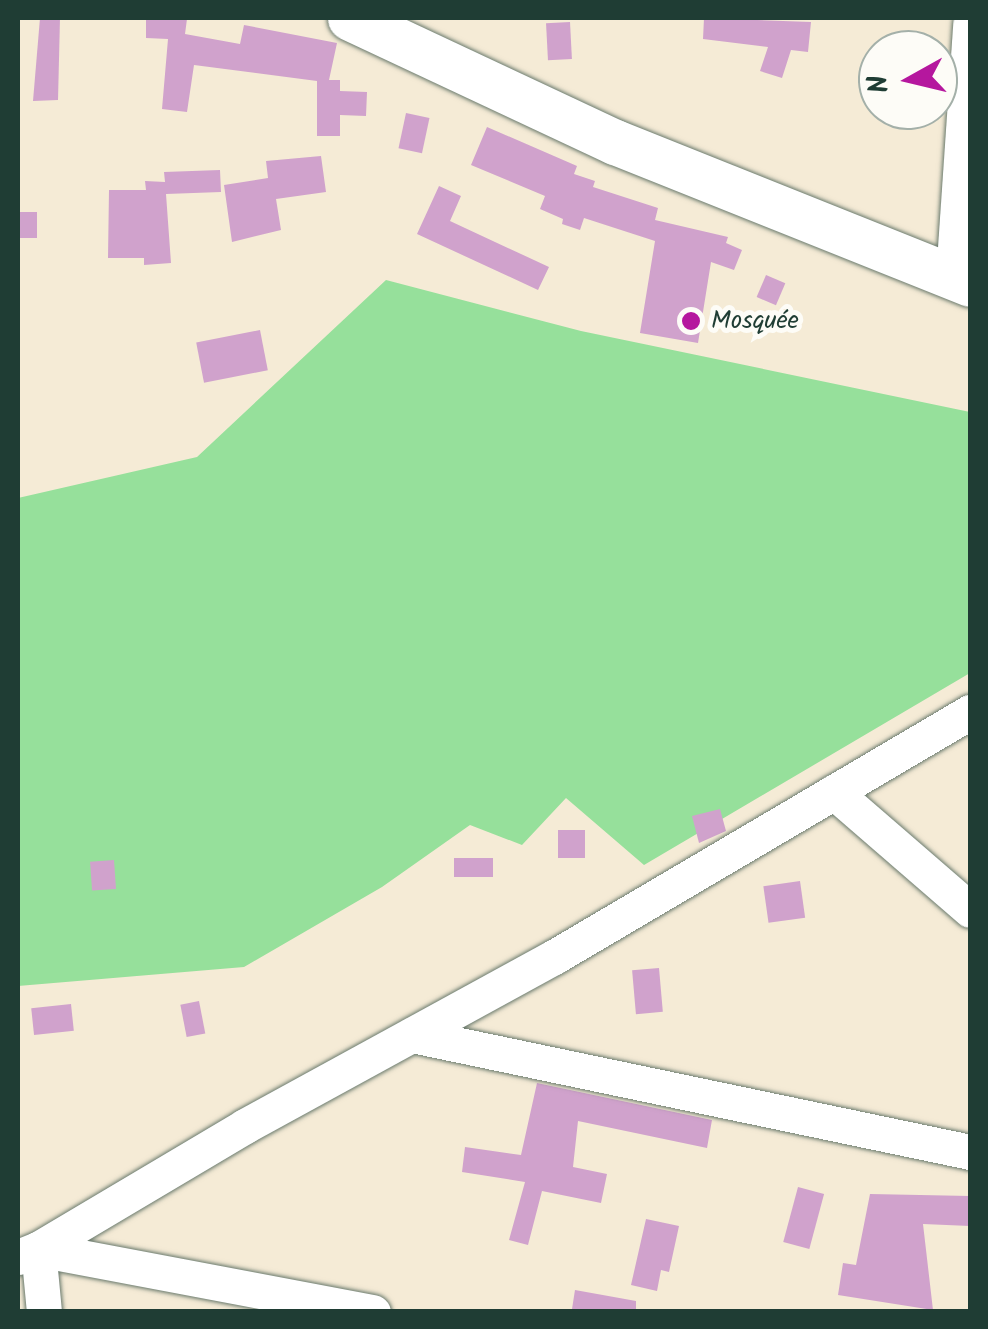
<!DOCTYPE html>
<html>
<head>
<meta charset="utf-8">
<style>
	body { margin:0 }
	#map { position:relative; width:988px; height:1329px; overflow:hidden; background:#f5ebd6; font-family:Kalam,sans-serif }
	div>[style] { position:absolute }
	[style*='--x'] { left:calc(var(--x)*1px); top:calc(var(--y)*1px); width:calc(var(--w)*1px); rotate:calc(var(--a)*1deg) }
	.green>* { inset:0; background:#96e09b }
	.building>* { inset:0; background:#d0a2cc; transform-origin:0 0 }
	.roads { filter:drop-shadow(0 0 2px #6a7a6d) drop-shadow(0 0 2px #6a7a6d) }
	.minor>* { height:35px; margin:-17.5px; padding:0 17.5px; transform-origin:17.5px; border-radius:17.5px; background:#fff }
	.major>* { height:45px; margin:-22.5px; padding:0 22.5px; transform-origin:22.5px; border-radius:22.5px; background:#fff }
	.dots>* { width:28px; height:28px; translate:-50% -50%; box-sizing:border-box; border:5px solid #fdfcf7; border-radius:50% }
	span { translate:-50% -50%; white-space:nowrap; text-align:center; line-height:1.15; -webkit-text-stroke:10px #fdfcf7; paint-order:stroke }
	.poi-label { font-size:25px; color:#1f3d34 }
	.left { translate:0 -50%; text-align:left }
	.frame { position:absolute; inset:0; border:20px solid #1f3d34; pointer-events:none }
	.north { position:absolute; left:858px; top:30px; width:100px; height:100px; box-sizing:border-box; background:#fdfcf7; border:2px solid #a4b0a9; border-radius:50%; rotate:262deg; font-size:28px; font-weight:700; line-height:40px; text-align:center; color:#1f3d34 }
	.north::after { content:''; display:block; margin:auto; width:35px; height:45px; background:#b5179e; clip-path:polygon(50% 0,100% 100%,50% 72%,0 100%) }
</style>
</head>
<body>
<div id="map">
	<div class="green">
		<div style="clip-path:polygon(386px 280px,581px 331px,970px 412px,970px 673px,644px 865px,566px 798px,522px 845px,470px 825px,382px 887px,244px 967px,18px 986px,18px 498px,197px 457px)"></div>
	</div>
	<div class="building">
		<div style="clip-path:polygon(40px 18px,60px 18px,58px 100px,33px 101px)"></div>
		<div style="clip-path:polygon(146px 18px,187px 19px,185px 34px,240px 44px,244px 25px,337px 43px,329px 80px,340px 80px,340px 91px,367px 92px,366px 116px,340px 115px,340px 136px,317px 136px,317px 81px,194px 65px,187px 112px,162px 109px,168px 39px,146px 38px)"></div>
		<div style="clip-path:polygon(704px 18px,811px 22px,808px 52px,791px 50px,782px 78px,760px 71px,768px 47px,703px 39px)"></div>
		<div style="left:570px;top:22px;width:37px;height:24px;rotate:87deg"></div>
		<div style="left:406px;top:113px;width:24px;height:36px;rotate:12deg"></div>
		<div style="clip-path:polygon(487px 127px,577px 166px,574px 174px,595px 181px,593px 187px,658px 208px,655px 220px,728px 237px,726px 243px,742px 250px,734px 270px,711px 262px,698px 343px,640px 333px,655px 241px,584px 218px,580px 230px,562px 224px,563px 219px,540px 209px,545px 196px,471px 165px)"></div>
		<div style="clip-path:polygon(321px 156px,326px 192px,276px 199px,281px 230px,232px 242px,224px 185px,268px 178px,266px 161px)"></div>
		<div style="clip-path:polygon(220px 170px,221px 192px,166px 194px,171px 263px,144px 265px,144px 258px,108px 258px,109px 190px,146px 190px,145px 181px,165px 182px,164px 172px)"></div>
		<div style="clip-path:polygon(439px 186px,461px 196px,450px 221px,549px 267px,538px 290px,417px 234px)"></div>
		<div style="left:18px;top:212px;width:19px;height:26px"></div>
		<div style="left:766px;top:275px;width:21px;height:24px;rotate:23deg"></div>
		<div style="left:260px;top:330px;width:41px;height:65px;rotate:79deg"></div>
		<div style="clip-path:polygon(720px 809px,726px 831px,699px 843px,692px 816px)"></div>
		<div style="left:558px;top:830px;width:27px;height:28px"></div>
		<div style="left:454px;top:858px;width:39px;height:19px"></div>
		<div style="left:114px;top:860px;width:29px;height:24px;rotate:86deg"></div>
		<div style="left:800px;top:881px;width:37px;height:37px;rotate:82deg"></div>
		<div style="left:659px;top:968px;width:44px;height:27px;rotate:85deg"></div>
		<div style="left:199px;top:1001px;width:33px;height:19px;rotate:79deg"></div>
		<div style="left:71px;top:1004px;width:27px;height:40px;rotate:84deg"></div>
		<div style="clip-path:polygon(537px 1083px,712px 1120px,707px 1148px,578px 1121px,573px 1167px,607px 1174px,601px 1203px,542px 1191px,528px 1245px,509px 1240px,525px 1182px,462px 1172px,465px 1147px,521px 1155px)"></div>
		<div style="left:798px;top:1187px;width:27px;height:57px;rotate:15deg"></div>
		<div style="clip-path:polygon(870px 1194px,970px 1196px,970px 1226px,923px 1224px,933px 1310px,838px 1295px,843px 1263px,856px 1265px)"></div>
		<div style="clip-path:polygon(646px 1219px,679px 1226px,669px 1272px,661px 1270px,657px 1291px,631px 1285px)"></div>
		<div style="clip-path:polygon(575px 1290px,636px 1301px,636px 1312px,572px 1309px)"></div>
	</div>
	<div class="roads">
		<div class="minor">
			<div style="--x:953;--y:277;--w:253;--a:-86.1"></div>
			<div style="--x:834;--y:792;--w:180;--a:40.9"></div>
			<div style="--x:412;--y:1035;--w:570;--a:11.84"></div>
			<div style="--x:18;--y:1257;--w:22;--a:-22"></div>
			<div style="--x:38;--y:1249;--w:241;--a:-30.7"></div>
			<div style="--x:245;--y:1126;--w:352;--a:-28.7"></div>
			<div style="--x:554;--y:957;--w:483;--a:-30.5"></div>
			<div style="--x:44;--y:1312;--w:63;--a:-95.4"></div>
			<div style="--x:38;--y:1249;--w:341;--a:10.7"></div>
		</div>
		<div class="major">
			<div style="--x:350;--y:18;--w:293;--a:25.1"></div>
			<div style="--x:615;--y:142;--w:382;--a:21.8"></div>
		</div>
	</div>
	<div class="dots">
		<div style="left:691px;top:321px;background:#b5179e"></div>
	</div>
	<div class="poi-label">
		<span class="left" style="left:711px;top:321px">Mosquée</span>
	</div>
	<div class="frame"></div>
	<div class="north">N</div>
</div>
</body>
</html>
